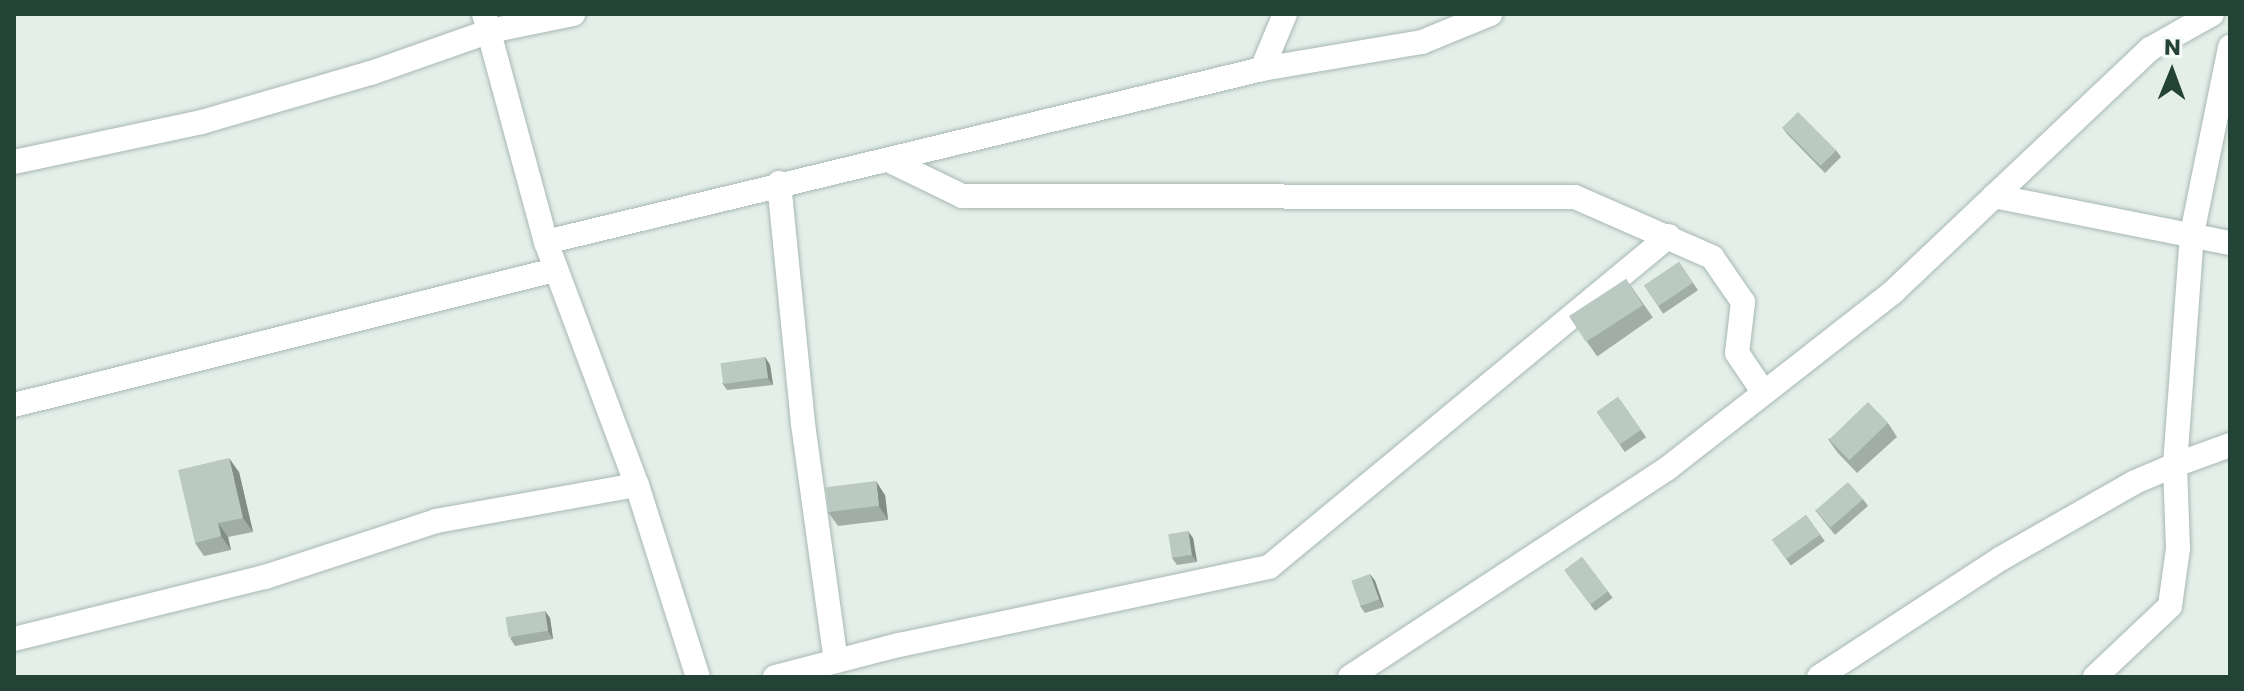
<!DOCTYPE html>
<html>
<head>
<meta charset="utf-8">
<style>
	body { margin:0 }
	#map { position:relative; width:2244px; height:691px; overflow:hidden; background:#e5efea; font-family:Poppins,sans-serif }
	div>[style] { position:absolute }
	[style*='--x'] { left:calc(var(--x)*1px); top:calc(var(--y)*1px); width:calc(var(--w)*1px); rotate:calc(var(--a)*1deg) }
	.roads { filter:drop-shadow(0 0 2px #a7b8b1) drop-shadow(0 0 2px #a7b8b1) }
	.minor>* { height:24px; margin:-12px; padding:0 12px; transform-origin:12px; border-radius:12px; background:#fff }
	.wall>* { inset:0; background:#a0aea7; transform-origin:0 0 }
	.shaded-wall>* { inset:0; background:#828d88 }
	.building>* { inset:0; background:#bacac2; transform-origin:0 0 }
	span { translate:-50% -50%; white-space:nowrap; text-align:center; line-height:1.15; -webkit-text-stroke:8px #f6fbf8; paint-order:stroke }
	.frame { position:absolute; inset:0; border:16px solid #234337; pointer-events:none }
	.north { position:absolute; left:2132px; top:32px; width:80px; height:80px; -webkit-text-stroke:6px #f6fbf8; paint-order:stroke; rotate:1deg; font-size:22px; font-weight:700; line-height:32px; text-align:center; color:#234337 }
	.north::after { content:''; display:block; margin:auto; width:28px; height:36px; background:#234337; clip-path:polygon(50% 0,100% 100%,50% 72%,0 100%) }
</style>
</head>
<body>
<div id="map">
	<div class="roads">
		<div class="minor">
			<div style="--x:484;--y:14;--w:236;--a:74.8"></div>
			<div style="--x:546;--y:242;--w:259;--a:69.5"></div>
			<div style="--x:637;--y:485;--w:201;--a:72.4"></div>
			<div style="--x:1262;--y:69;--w:60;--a:-67.3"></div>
			<div style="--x:888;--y:160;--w:82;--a:25.9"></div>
			<div style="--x:962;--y:196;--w:613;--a:0.09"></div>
			<div style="--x:1575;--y:197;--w:150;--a:23.7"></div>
			<div style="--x:1712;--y:257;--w:55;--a:55.4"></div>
			<div style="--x:1743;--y:302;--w:51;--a:96.7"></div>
			<div style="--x:1737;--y:353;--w:48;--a:56"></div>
			<div style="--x:14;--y:162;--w:192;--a:-12"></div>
			<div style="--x:202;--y:122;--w:176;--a:-16.2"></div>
			<div style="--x:371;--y:73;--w:126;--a:-19.4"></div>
			<div style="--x:490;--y:31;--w:85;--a:-11.6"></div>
			<div style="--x:779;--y:183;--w:242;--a:84.3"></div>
			<div style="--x:803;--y:424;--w:239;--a:82.1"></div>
			<div style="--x:1994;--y:196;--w:241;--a:11.3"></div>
			<div style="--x:546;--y:242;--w:737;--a:-13.58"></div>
			<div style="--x:1262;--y:69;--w:162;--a:-9.6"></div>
			<div style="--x:1422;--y:42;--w:74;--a:-22.4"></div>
			<div style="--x:14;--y:405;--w:558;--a:-14.01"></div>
			<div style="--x:14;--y:639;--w:259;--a:-13.9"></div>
			<div style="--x:265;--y:577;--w:180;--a:-18.1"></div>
			<div style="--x:436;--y:521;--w:204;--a:-10.2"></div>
			<div style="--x:775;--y:677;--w:128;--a:-14.5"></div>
			<div style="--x:899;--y:645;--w:378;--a:-11.9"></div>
			<div style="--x:1269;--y:567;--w:519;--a:-39.61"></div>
			<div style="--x:1350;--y:677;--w:381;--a:-33.3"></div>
			<div style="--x:1668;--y:468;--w:286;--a:-38"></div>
			<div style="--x:1893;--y:292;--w:354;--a:-43.4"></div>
			<div style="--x:2150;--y:49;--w:71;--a:-29.4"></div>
			<div style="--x:1819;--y:677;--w:216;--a:-33.1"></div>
			<div style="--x:2000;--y:559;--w:155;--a:-29.7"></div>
			<div style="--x:2135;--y:482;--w:43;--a:-23"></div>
			<div style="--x:2175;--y:465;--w:232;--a:-85.8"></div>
			<div style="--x:2192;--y:234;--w:191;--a:-78.5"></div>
			<div style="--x:2095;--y:677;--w:103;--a:-43.4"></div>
			<div style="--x:2170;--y:606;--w:59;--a:-82.1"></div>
			<div style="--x:2178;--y:548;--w:83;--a:-92.1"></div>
			<div style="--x:2175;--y:465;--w:59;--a:-20"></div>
		</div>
	</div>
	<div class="wall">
		<div style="clip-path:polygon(1782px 127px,1836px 150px,1841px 157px,1825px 173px,1787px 134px)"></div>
		<div style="left:1679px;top:262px;width:34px;height:42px;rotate:56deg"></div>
		<div style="left:1626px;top:279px;width:47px;height:68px;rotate:55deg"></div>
		<div style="clip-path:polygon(765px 357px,770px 365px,773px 385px,727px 390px,722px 383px)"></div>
		<div style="left:1618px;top:397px;width:49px;height:26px;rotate:55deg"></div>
		<div style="clip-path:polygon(1888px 423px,1897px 437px,1857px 473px,1837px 452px,1828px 439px)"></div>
		<div style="clip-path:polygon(239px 472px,253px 532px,228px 537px,231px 550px,204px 556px,195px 543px)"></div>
		<div style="clip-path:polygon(885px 495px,888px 520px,838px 526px,828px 512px)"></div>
		<div style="clip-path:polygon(1863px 499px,1868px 506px,1835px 535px,1815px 510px)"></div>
		<div style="left:1806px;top:515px;width:32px;height:42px;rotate:54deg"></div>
		<div style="clip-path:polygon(1193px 538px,1197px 562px,1177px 565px,1172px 558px)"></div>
		<div style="left:1582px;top:557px;width:51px;height:22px;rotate:53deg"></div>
		<div style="clip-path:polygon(1370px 574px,1375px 581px,1384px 607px,1365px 613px,1360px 606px)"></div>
		<div style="clip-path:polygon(545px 611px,550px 618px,553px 639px,515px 646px,510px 638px)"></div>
	</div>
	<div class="shaded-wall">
		<div style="clip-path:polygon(765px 357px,770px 365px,773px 385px,768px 378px)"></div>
		<div style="clip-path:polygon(229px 458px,239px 472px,253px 532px,243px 518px)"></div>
		<div style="clip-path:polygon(876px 481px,885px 495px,888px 520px,879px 506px)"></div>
		<div style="clip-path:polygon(218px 523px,228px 537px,231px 550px,221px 536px)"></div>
		<div style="clip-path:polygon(1188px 531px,1193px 538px,1197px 562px,1192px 555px)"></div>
		<div style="clip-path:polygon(1370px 574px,1375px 581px,1384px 607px,1379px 599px)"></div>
		<div style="clip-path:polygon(545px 611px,550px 618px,553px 639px,548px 631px)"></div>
	</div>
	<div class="building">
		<div style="left:1798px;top:112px;width:54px;height:22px;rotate:45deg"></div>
		<div style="left:1679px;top:262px;width:25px;height:42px;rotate:56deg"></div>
		<div style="left:1626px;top:279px;width:31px;height:68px;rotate:57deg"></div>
		<div style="left:765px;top:357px;width:21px;height:45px;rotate:82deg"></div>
		<div style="left:1618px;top:397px;width:40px;height:26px;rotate:55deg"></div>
		<div style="left:1868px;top:402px;width:29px;height:54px;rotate:46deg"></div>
		<div style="clip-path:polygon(229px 458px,243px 518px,218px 523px,221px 536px,195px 543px,178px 470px)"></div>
		<div style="left:876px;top:481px;width:25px;height:51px;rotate:83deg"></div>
		<div style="left:1848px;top:482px;width:23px;height:43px;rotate:49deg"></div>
		<div style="left:1806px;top:515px;width:24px;height:42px;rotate:54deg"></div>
		<div style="left:1188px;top:531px;width:24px;height:20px;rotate:81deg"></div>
		<div style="left:1582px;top:557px;width:43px;height:22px;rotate:53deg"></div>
		<div style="left:1370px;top:574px;width:27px;height:20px;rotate:70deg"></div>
		<div style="left:545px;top:611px;width:20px;height:40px;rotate:81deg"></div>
	</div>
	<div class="frame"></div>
	<div class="north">N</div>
</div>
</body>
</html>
